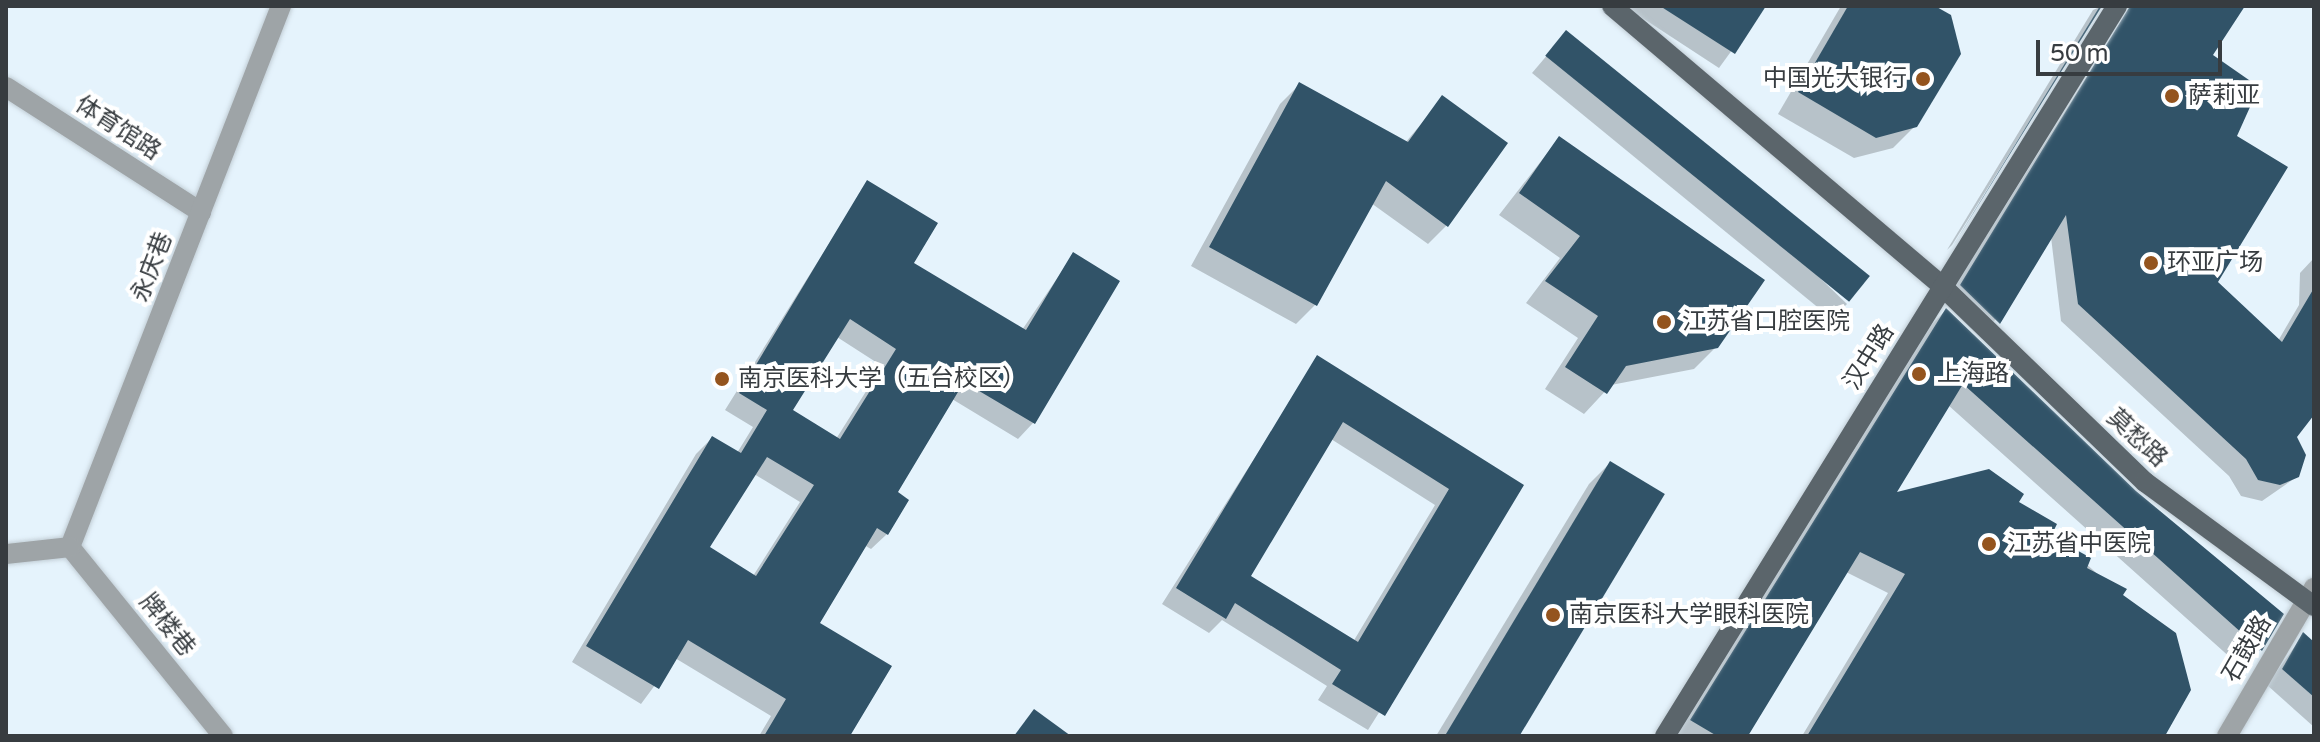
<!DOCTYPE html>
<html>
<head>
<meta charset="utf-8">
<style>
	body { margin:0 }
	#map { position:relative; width:2320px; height:742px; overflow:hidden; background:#e5f3fc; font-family:"Varela Round","Noto Sans SC",sans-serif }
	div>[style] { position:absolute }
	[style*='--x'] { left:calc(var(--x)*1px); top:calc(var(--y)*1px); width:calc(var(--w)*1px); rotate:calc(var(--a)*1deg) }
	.shadow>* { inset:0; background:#0003 }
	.building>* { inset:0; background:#315368; transform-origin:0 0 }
	.roads { filter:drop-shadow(0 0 2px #c2ced6) drop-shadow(0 0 2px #c2ced6) }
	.minor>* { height:20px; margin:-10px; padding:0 10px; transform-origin:10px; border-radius:10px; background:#9ea4a7 }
	.major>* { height:20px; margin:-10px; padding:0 10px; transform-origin:10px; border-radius:10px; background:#5b656b }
	.dots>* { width:22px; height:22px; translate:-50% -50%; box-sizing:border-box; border:4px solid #fff; border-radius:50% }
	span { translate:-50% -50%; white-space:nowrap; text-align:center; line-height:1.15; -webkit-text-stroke:8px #fff; paint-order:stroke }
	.poi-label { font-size:24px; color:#373c40 }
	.right { translate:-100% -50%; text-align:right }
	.left { translate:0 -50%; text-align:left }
	.street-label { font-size:24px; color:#373c40 }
	.frame { position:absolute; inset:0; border:8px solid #373c40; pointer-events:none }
	.scale { position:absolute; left:2036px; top:40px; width:186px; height:36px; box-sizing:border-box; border:4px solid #373c40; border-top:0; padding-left:10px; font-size:24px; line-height:28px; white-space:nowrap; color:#373c40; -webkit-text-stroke:6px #fff; paint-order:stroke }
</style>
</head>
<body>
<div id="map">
	<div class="shadow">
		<div style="clip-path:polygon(1624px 6px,1764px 6px,1719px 68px)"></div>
		<div style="clip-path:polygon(1841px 6px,1931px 6px,1915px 126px,1893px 148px,1854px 158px,1778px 114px)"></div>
		<div style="clip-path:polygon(2102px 6px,1952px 245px,1947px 250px,2093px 10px)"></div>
		<div style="clip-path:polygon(2243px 6px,2210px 56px,2235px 137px,2215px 282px,2278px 341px,2299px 305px,2300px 273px,2314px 258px,2314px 412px,2294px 437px,2298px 476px,2262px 501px,2241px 496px,2229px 476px,2061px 321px,2051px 237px,1982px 339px,1944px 303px,2130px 8px)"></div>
		<div style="clip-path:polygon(1566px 33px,1847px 304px,1832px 319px,1532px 73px)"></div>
		<div style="clip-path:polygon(1299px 85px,1405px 143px,1443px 98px,1447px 225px,1428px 244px,1371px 203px,1315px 305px,1296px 324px,1191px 266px,1280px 104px)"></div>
		<div style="clip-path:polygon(1559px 138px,1716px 347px,1694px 369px,1611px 385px,1584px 414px,1545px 389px,1578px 338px,1526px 303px,1560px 258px,1499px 215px)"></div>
		<div style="clip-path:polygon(evenodd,867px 183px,911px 264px,1022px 330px,1073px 255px,1033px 423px,1018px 439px,952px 399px,895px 493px,887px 534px,871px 549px,864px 545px,817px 624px,848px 736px,759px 736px,771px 716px,675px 658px,641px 704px,572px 662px,696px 454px,712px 438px,737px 453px,753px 427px,725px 410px,867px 183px,837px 337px,882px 366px,836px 439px,790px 410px,837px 337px,867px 183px,754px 474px,800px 502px,753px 576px,707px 547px,754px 474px)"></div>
		<div style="clip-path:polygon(1946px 310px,2135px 493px,2281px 615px,2260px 650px,2242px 668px,1948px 405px,1893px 495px,2017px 502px,2121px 595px,2163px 736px,1802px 736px,1888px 593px,1846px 572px,1746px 736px,1675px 736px,1927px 329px)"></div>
		<div style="clip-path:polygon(evenodd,1318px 358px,1522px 486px,1368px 730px,1318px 700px,1327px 686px,1222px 620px,1209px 633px,1162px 604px,1318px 358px,1331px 439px,1435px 505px,1353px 642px,1249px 577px,1331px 439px)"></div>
		<div style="clip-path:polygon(1610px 463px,1515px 736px,1436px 736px,1589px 484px)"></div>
		<div style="clip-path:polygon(2303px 635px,2314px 645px,2314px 727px,2267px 685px)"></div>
	</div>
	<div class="building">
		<div style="clip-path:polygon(1660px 6px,1766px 6px,1735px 54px)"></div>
		<div style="clip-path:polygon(1848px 6px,1935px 6px,1951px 15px,1961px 54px,1917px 127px,1876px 138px,1798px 92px)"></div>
		<div style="clip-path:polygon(2100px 6px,2102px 6px,1953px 246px)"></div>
		<div style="clip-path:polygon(2130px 6px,2245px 6px,2213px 55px,2259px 87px,2237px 136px,2288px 167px,2218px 282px,2282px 342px,2314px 288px,2314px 415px,2297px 437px,2306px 455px,2299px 477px,2280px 485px,2258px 480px,2246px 459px,2078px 304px,2066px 215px,2000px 324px,1960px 285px)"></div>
		<div style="left:1566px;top:30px;width:391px;height:33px;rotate:39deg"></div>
		<div style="clip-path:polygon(1299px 82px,1408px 142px,1442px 95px,1508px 143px,1448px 227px,1386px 181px,1317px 306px,1209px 247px)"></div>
		<div style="clip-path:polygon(1559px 136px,1765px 280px,1718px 348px,1626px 366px,1607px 394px,1565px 367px,1598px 316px,1545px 281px,1580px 236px,1519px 193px)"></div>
		<div style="clip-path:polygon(evenodd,867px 180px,938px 223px,914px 263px,1026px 330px,1073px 252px,1120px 281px,1035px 424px,964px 382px,898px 492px,909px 500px,888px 535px,877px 528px,820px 623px,892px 666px,850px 736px,764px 736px,786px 699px,688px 640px,659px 689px,586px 646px,712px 436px,741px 453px,767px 410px,739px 393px,867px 180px,850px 319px,896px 349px,840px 439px,793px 410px,850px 319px,867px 180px,767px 457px,814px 485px,756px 576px,710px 547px,767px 457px)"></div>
		<div style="clip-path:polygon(1946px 308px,2136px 491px,2284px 614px,2262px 651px,1963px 384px,1897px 492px,1989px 469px,2024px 494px,2019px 502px,2057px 524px,2051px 536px,2091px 558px,2087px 568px,2127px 589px,2123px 595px,2176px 633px,2191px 690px,2165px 736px,1807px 736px,1905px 574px,1860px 552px,1748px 736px,1717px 736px,1690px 720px)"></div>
		<div style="clip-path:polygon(evenodd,1317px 355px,1524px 485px,1385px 716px,1332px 684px,1341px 670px,1235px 603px,1226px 619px,1176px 588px,1317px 355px,1343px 422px,1449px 489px,1358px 642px,1251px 576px,1343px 422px)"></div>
		<div style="left:1610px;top:461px;width:64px;height:322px;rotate:31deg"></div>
		<div style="clip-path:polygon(2303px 632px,2314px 642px,2314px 697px,2282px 669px)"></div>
		<div style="clip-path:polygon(1034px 709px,1071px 736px,1014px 736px)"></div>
	</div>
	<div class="roads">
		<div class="minor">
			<div style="--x:6;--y:87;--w:232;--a:32.7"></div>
			<div style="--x:70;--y:547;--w:581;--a:-68.69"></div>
			<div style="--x:70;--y:547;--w:243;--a:51"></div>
			<div style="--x:6;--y:554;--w:64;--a:-6.2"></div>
			<div style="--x:2227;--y:736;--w:172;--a:-59.6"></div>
		</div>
		<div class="major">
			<div style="--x:1612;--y:6;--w:434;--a:40.3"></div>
			<div style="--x:1943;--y:287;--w:281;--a:44"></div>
			<div style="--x:2145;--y:482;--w:210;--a:36.3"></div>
			<div style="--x:1665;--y:736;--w:859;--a:-58.24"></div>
		</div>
	</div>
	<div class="dots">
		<div style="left:1923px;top:79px;background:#94541e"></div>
		<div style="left:2172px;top:96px;background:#94541e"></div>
		<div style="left:2151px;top:263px;background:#94541e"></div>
		<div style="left:1664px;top:322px;background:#94541e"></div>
		<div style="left:1919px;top:374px;background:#94541e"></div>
		<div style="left:722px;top:379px;background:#94541e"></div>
		<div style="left:1989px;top:544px;background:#94541e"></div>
		<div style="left:1553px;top:615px;background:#94541e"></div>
	</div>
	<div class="poi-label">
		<span class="right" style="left:1907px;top:79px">中国光大银行</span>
		<span class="left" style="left:2188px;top:96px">萨莉亚</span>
		<span class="left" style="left:2167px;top:263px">环亚广场</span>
		<span class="left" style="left:1682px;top:322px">江苏省口腔医院</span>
		<span class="left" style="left:1937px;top:374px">上海路</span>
		<span class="left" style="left:738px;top:379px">南京医科大学（五台校区）</span>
		<span class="left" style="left:2007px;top:544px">江苏省中医院</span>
		<span class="left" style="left:1569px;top:615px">南京医科大学眼科医院</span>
	</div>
	<div class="street-label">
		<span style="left:118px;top:128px;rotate:33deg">体育馆路</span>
		<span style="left:152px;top:267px;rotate:-69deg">永庆巷</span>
		<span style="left:1869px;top:357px;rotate:-58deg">汉中路</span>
		<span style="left:2137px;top:438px;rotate:43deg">莫愁路</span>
		<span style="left:167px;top:625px;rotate:51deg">牌楼巷</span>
		<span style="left:2247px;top:649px;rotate:-60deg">石鼓路</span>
	</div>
	<div class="frame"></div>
	<div class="scale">50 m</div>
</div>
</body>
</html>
